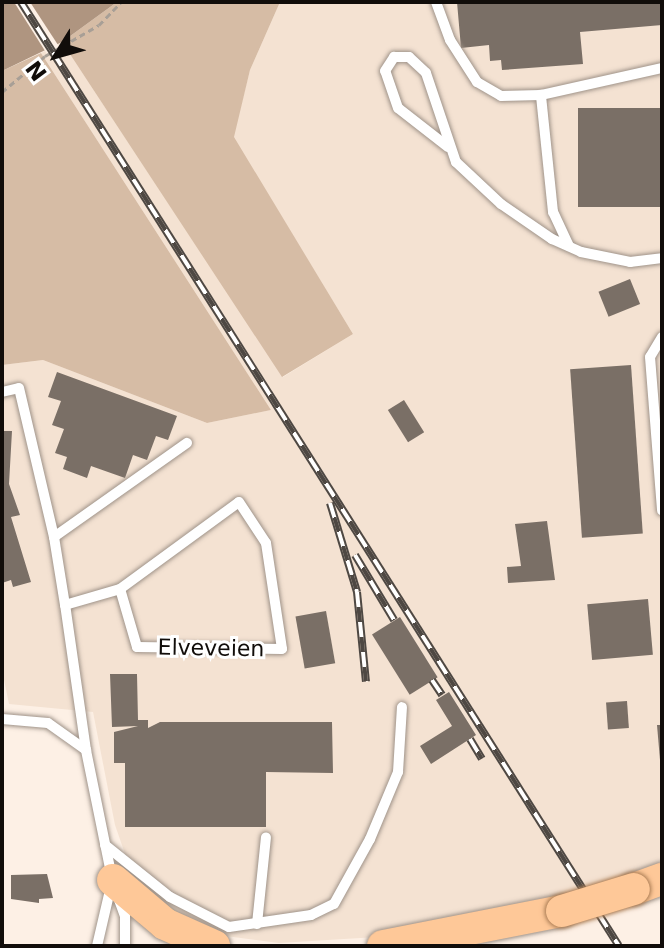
<!DOCTYPE html>
<html>
<head>
<meta charset="utf-8">
<style>
	body { margin:0 }
	#map { position:relative; width:664px; height:948px; overflow:hidden; background:#fdf0e5; font-family:"DejaVu Sans",sans-serif }
	div>[style] { position:absolute }
	[style*='--x'] { left:calc(var(--x)*1px); top:calc(var(--y)*1px); width:calc(var(--w)*1px); rotate:calc(var(--a)*1deg) }
	.built>* { inset:0; background:#f4e2d2 }
	.forest>* { inset:0; background:#d6bca5 }
	.water>* { inset:0; background:#af9580 }
	.pier>* { inset:0; background:#fdf0e5 }
	.building>* { inset:0; background:#7a6f66; transform-origin:0 0 }
	.path>* { height:3px; margin-top:-1.5px; transform-origin:0; background:repeating-linear-gradient(90deg,#a89f96 0 6px,transparent 0 10px) }
	.roads { filter:drop-shadow(0 0 2px #9f9389) drop-shadow(0 0 2px #9f9389) }
	.service>* { height:10px; margin:-5px; padding:0 5px; transform-origin:5px; border-radius:5px; background:#fff }
	.trunk>* { height:32px; margin:-16px; padding:0 16px; transform-origin:16px; border-radius:16px; background:#fec898 }
	.rail>* { height:8px; margin-top:-4px; transform-origin:0; background:repeating-linear-gradient(90deg,#fff 0 15px,#4e4843 0 30px); box-sizing:border-box; border-block:2px solid #4e4843 }
	.bridges { filter:drop-shadow(0 0 2px #ab7d55) drop-shadow(0 0 2px #ab7d55) }
	.trunk-bridge>* { height:32px; margin:-16px; padding:0 16px; transform-origin:16px; border-radius:16px; background:#fec898 }
	span { translate:-50% -50%; white-space:nowrap; text-align:center; line-height:1.15; -webkit-text-stroke:6px #fff; paint-order:stroke }
	.street-label { font-size:22px; color:#110d0a }
	.frame { position:absolute; inset:0; border:4px solid #110d0a; pointer-events:none }
	.north { position:absolute; left:16px; top:16px; width:80px; height:80px; -webkit-text-stroke:6px #fff; paint-order:stroke; rotate:233deg; font-size:22px; font-weight:700; line-height:32px; text-align:center; color:#110d0a }
	.north::after { content:''; display:block; margin:auto; width:28px; height:36px; background:#110d0a; clip-path:polygon(50% 0,100% 100%,50% 72%,0 100%) }
</style>
</head>
<body>
<div id="map">
	<div class="built">
		<div style="clip-path:polygon(280px 2px,662px 2px,662px 870px,409px 935px,279px 943px,203px 933px,161px 911px,131px 871px,115px 825px,93px 712px,9px 704px,2px 670px,2px 365px,43px 360px,207px 423px,271px 410px,41px 53px,62px 42px,283px 377px,353px 334px,233px 137px,250px 70px)"></div>
	</div>
	<div class="forest">
		<div style="clip-path:polygon(117px 2px,280px 2px,250px 70px,234px 137px,353px 334px,282px 377px,62px 42px)"></div>
		<div style="clip-path:polygon(41px 53px,271px 410px,207px 423px,43px 360px,2px 365px,2px 71px)"></div>
	</div>
	<div class="water">
		<div style="clip-path:polygon(2px 2px,117px 2px,62px 42px,2px 71px)"></div>
	</div>
	<div class="pier">
		<div style="clip-path:polygon(14px 2px,30px 2px,60px 48px,47px 54px)"></div>
	</div>
	<div class="building">
		<div style="clip-path:polygon(457px 2px,662px 2px,662px 25px,580px 32px,583px 64px,502px 70px,501px 60px,490px 61px,489px 45px,461px 48px)"></div>
		<div style="left:662px;top:108px;width:99px;height:84px;rotate:90deg"></div>
		<div style="left:630px;top:279px;width:27px;height:34px;rotate:68deg"></div>
		<div style="left:631px;top:365px;width:169px;height:61px;rotate:86deg"></div>
		<div style="clip-path:polygon(57px 372px,177px 416px,168px 440px,156px 436px,147px 460px,133px 455px,125px 478px,91px 466px,87px 478px,63px 469px,67px 457px,55px 453px,64px 429px,52px 425px,61px 401px,48px 397px)"></div>
		<div style="left:404px;top:400px;width:38px;height:19px;rotate:58deg"></div>
		<div style="clip-path:polygon(2px 431px,12px 431px,9px 484px,20px 515px,11px 517px,31px 582px,13px 587px,11px 580px,2px 583px)"></div>
		<div style="clip-path:polygon(547px 521px,555px 580px,508px 583px,507px 567px,521px 566px,515px 524px)"></div>
		<div style="left:648px;top:599px;width:56px;height:61px;rotate:85deg"></div>
		<div style="left:326px;top:611px;width:53px;height:31px;rotate:80deg"></div>
		<div style="left:400px;top:617px;width:71px;height:33px;rotate:58deg"></div>
		<div style="clip-path:polygon(110px 674px,137px 674px,138px 720px,148px 720px,148px 728px,160px 722px,332px 722px,333px 773px,266px 772px,266px 827px,125px 827px,125px 763px,114px 763px,114px 732px,138px 726px,112px 727px)"></div>
		<div style="clip-path:polygon(449px 692px,476px 735px,431px 764px,420px 746px,452px 726px,436px 700px)"></div>
		<div style="left:627px;top:701px;width:27px;height:21px;rotate:86deg"></div>
		<div style="clip-path:polygon(657px 725px,662px 725px,662px 760px,660px 760px)"></div>
		<div style="clip-path:polygon(47px 874px,53px 898px,39px 899px,39px 903px,11px 899px,11px 875px)"></div>
	</div>
	<div class="path">
		<div style="--x:2;--y:92;--w:56;--a:-39.9"></div>
		<div style="--x:45;--y:56;--w:62;--a:-29.9"></div>
		<div style="--x:99;--y:25;--w:32;--a:-46"></div>
	</div>
	<div class="roads">
		<div class="service">
			<div style="--x:436;--y:2;--w:40;--a:69.8"></div>
			<div style="--x:450;--y:40;--w:50;--a:57.3"></div>
			<div style="--x:477;--y:82;--w:28;--a:30"></div>
			<div style="--x:501;--y:96;--w:40;--a:-1.4"></div>
			<div style="--x:448;--y:147;--w:63;--a:-142"></div>
			<div style="--x:398;--y:108;--w:39;--a:-109"></div>
			<div style="--x:385;--y:71;--w:17;--a:-57"></div>
			<div style="--x:394;--y:57;--w:15;--a:0"></div>
			<div style="--x:409;--y:57;--w:23;--a:43"></div>
			<div style="--x:426;--y:73;--w:94;--a:71.4"></div>
			<div style="--x:456;--y:162;--w:62;--a:43"></div>
			<div style="--x:501;--y:204;--w:62;--a:34.5"></div>
			<div style="--x:552;--y:239;--w:32;--a:24"></div>
			<div style="--x:581;--y:252;--w:50;--a:11.5"></div>
			<div style="--x:630;--y:262;--w:32;--a:-7"></div>
			<div style="--x:569;--y:246;--w:38;--a:-115"></div>
			<div style="--x:553;--y:212;--w:118;--a:-95.9"></div>
			<div style="--x:541;--y:95;--w:124;--a:-12.6"></div>
			<div style="--x:662;--y:337;--w:23;--a:121"></div>
			<div style="--x:650;--y:357;--w:154;--a:85.5"></div>
			<div style="--x:2;--y:392;--w:17;--a:-13"></div>
			<div style="--x:19;--y:388;--w:153;--a:76.8"></div>
			<div style="--x:239;--y:502;--w:49;--a:56.6"></div>
			<div style="--x:266;--y:543;--w:107;--a:81.4"></div>
			<div style="--x:282;--y:649;--w:145;--a:-179.2"></div>
			<div style="--x:137;--y:647;--w:60;--a:-106.3"></div>
			<div style="--x:120;--y:589;--w:147;--a:-36.2"></div>
			<div style="--x:65;--y:605;--w:69;--a:-99.2"></div>
			<div style="--x:54;--y:537;--w:163;--a:-35.3"></div>
			<div style="--x:2;--y:719;--w:46;--a:5"></div>
			<div style="--x:48;--y:723;--w:47;--a:35.4"></div>
			<div style="--x:105;--y:845;--w:83;--a:38.7"></div>
			<div style="--x:170;--y:897;--w:66;--a:27"></div>
			<div style="--x:229;--y:927;--w:83;--a:-8.3"></div>
			<div style="--x:311;--y:915;--w:25;--a:-26"></div>
			<div style="--x:334;--y:904;--w:74;--a:-61"></div>
			<div style="--x:370;--y:839;--w:73;--a:-67.3"></div>
			<div style="--x:398;--y:772;--w:65;--a:-86.5"></div>
			<div style="--x:112;--y:878;--w:131;--a:-101.5"></div>
			<div style="--x:86;--y:750;--w:147;--a:-98.2"></div>
			<div style="--x:65;--y:605;--w:57;--a:-16.2"></div>
			<div style="--x:118;--y:897;--w:20;--a:70"></div>
			<div style="--x:125;--y:916;--w:30;--a:90"></div>
			<div style="--x:257;--y:924;--w:87;--a:-84.1"></div>
			<div style="--x:97;--y:946;--w:62;--a:-76.9"></div>
		</div>
		<div class="trunk">
			<div style="--x:113;--y:880;--w:68;--a:40.2"></div>
			<div style="--x:165;--y:924;--w:54;--a:24.2"></div>
			<div style="--x:634;--y:889;--w:30;--a:-20"></div>
			<div style="--x:383;--y:946;--w:182;--a:-11.1"></div>
		</div>
	</div>
	<div class="rail">
		<div style="--x:21;--y:2;--w:1117;--a:57.65"></div>
		<div style="--x:330;--y:503;--w:93;--a:73.1"></div>
		<div style="--x:357;--y:592;--w:90;--a:84.3"></div>
		<div style="--x:355;--y:555;--w:76;--a:59"></div>
		<div style="--x:432;--y:680;--w:18;--a:56"></div>
		<div style="--x:470;--y:739;--w:23;--a:59"></div>
	</div>
	<div class="bridges">
		<div class="trunk-bridge">
			<div style="--x:562;--y:911;--w:75;--a:-17"></div>
		</div>
	</div>
	<div class="street-label">
		<span style="left:211px;top:648px;rotate:1deg">Elveveien</span>
	</div>
	<div class="frame"></div>
	<div class="north">N</div>
</div>
</body>
</html>
